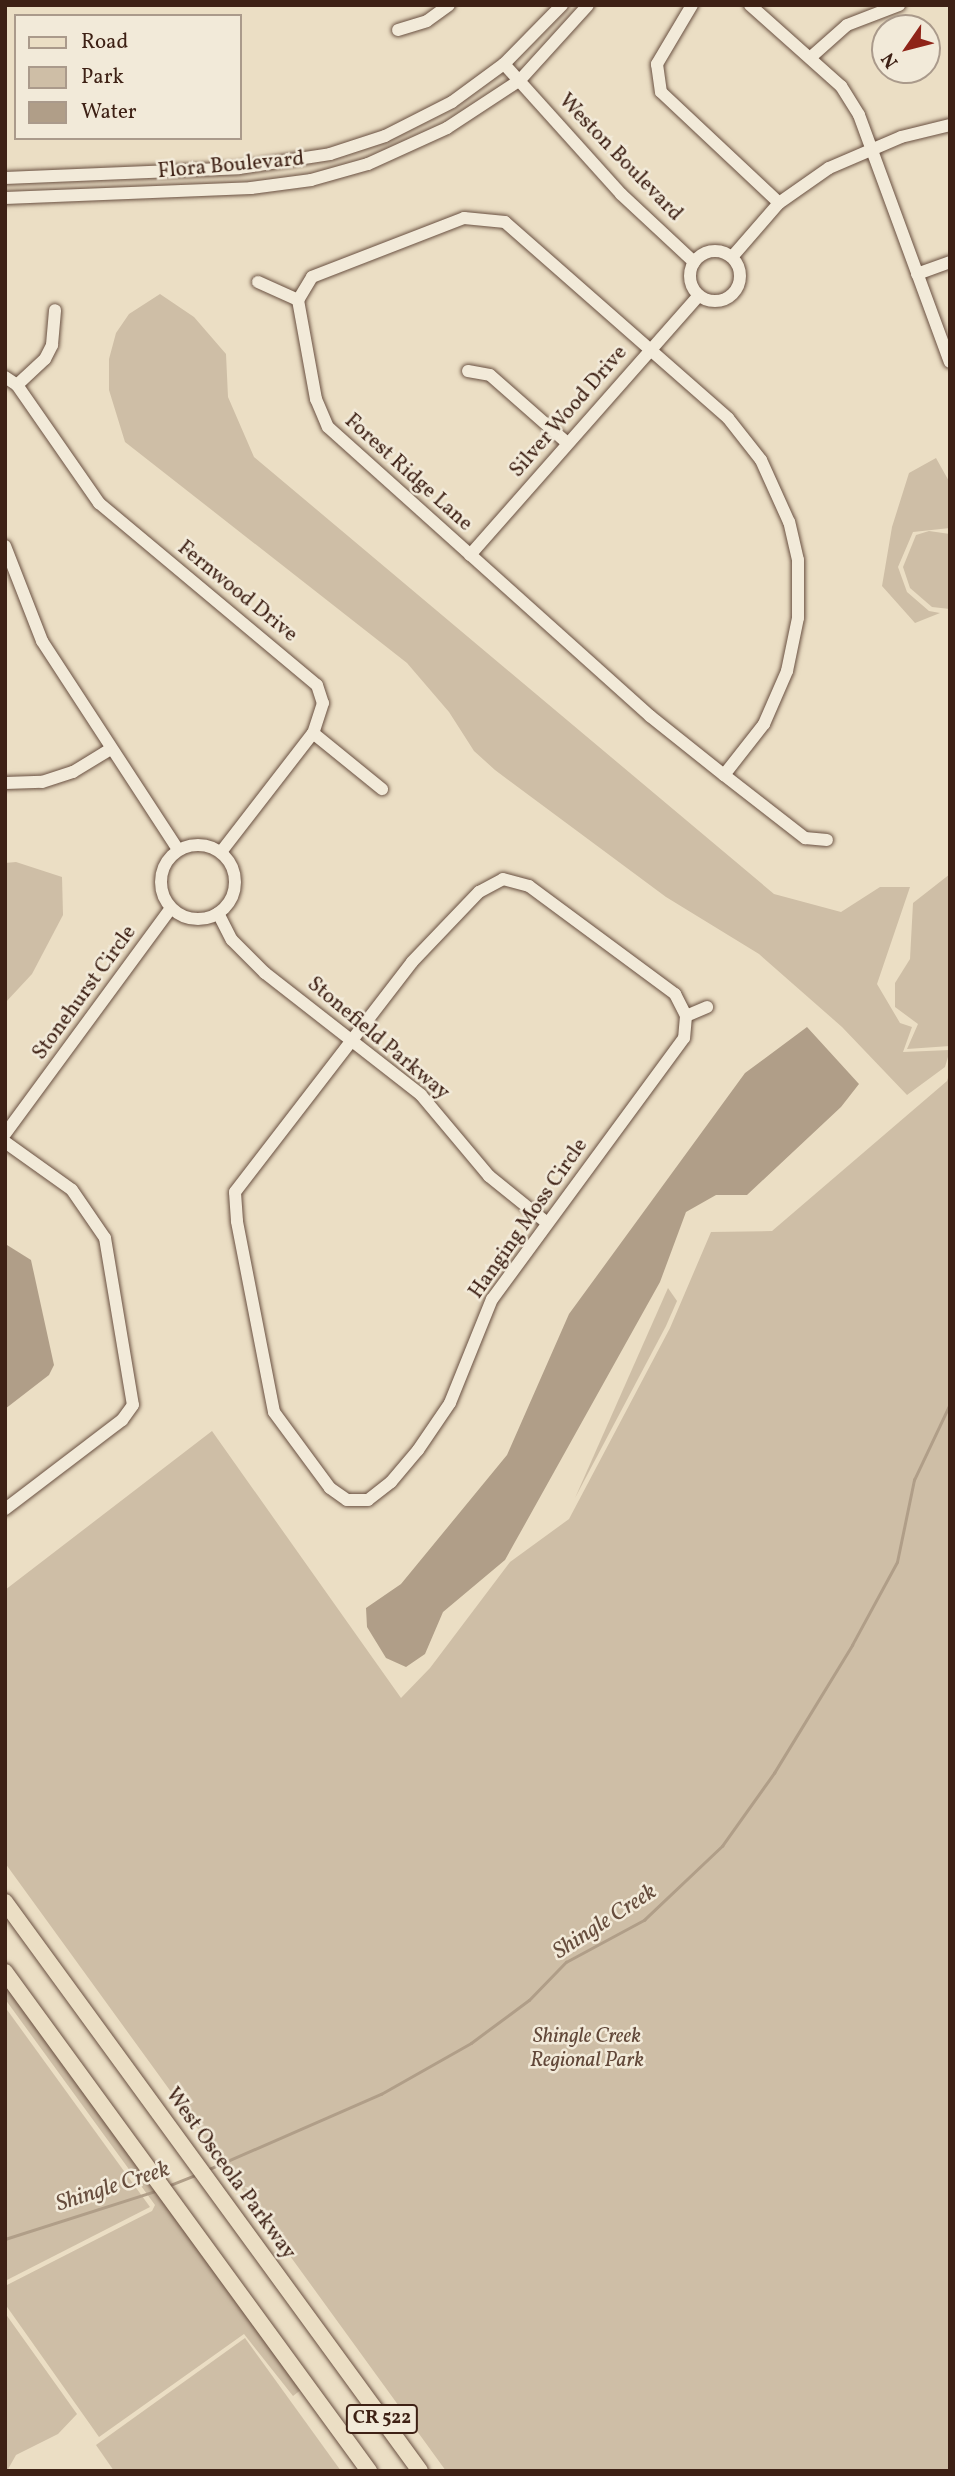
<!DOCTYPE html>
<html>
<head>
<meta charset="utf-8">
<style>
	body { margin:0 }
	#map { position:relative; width:955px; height:2476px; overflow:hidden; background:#ebdec4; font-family:Vollkorn,serif }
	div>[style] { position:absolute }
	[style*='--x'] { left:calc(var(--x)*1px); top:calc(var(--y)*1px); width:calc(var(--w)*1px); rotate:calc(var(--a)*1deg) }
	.green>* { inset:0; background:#cebea6 }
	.water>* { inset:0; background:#b09e88 }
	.stream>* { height:2.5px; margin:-1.25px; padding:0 1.25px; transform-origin:1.25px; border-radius:1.25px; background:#b09e88 }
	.roads { filter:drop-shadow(0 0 2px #695041) drop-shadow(0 0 2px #695041) }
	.minor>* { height:12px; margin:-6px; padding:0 6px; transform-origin:6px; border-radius:6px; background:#f2ead9 }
	.minor>.ring { margin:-6px; padding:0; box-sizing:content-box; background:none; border:12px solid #f2ead9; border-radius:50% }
	.major>* { height:16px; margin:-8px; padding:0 8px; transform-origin:8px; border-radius:8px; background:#ebdec4 }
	span { translate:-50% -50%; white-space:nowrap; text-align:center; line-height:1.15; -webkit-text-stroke:5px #f2ead9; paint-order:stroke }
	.shield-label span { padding:2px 5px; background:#f2ead9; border:2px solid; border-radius:5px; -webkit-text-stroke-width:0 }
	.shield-label { font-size:19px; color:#3e2115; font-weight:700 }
	.street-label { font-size:21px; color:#3e2115 }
	.park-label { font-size:21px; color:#624839; font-style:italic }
	.water-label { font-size:23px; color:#664d3d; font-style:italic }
	.frame { position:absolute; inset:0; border:7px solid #3e2115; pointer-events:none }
	.legend { position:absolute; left:14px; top:14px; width:228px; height:126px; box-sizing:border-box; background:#f2ead9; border:2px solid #aa9a8b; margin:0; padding:9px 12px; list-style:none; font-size:21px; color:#3e2115 }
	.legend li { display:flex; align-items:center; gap:14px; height:35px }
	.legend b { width:35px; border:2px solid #aa9a8b }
	.north { position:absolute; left:871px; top:14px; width:70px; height:70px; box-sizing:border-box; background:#f2ead9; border:2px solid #aa9a8b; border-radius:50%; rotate:235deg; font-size:19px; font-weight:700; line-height:28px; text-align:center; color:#3e2115 }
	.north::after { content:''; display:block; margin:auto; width:24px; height:32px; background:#8f2418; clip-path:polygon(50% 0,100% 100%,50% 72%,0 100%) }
</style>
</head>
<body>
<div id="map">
	<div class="green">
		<div style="clip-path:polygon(160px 294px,194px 317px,226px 354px,228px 397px,254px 457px,774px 894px,841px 912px,880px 887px,910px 887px,877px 984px,900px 1023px,912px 1027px,903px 1052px,950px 1050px,945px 1067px,907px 1095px,842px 1027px,759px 954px,666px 897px,495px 770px,474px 751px,449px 712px,407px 663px,125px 442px,109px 390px,109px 359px,116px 333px,129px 314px)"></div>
		<div style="clip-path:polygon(936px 458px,950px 483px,950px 528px,913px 532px,898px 567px,907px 592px,929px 611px,940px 613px,915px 623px,882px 586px,892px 527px,909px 473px)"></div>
		<div style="clip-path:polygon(929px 531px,950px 534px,950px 609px,932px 607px,910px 588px,903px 567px,916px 535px)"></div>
		<div style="clip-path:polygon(16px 862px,62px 877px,63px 915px,32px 974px,5px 1003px,5px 863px)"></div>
		<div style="clip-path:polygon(950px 874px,950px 1046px,907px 1049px,918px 1024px,895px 1007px,895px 983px,910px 959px,913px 903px)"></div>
		<div style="clip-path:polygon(950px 1072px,950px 2471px,446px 2471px,5px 1863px,5px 1590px,212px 1431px,401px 1698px,430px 1668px,510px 1562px,569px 1519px,670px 1328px,711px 1232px,772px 1231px,947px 1081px)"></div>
		<div style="clip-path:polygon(668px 1288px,677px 1301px,666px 1326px,575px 1498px)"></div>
		<div style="clip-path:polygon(5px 1982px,302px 2389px,293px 2396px,244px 2334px,99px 2437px,5px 2304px,5px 2286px,152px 2211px,155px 2205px,5px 1999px)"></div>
		<div style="clip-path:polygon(5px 2007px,150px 2207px,5px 2281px)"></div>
		<div style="clip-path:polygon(5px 2313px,77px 2414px,58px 2434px,16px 2455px,7px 2471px)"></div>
		<div style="clip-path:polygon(245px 2338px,341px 2471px,114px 2471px,96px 2445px)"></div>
	</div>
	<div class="water">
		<div style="clip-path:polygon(807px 1027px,859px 1084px,841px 1107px,747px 1195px,716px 1195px,686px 1212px,660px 1282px,505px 1560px,443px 1612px,425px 1654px,406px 1667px,386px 1658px,367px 1627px,366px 1608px,401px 1584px,507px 1455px,569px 1314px,745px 1073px)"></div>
		<div style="clip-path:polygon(7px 1245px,31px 1260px,54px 1365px,49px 1375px,5px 1409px)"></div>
	</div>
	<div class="stream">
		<div style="--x:207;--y:2170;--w:190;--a:-23.6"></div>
		<div style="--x:381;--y:2094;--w:103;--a:-29.5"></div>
		<div style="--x:471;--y:2043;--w:72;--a:-36.6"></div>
		<div style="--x:529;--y:2000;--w:53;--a:-45.8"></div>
		<div style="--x:566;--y:1962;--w:89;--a:-28.3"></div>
		<div style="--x:644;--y:1920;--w:108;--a:-43.5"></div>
		<div style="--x:722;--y:1846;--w:90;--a:-54.5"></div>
		<div style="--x:774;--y:1773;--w:150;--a:-58.6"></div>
		<div style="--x:852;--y:1645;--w:94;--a:-61.5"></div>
		<div style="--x:897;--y:1562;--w:84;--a:-78.3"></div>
		<div style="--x:914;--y:1480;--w:84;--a:-64.7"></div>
		<div style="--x:168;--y:2186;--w:32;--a:-22"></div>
		<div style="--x:5;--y:2239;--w:157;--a:-17.7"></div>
	</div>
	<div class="roads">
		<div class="minor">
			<div style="--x:692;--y:5;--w:69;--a:120.7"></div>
			<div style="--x:657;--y:64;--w:28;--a:82"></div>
			<div style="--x:661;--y:92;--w:162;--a:43.2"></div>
			<div style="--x:750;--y:5;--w:122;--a:41.7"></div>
			<div style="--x:841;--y:86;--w:34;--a:58"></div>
			<div style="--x:859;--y:115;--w:263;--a:69.8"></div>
			<div style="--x:398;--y:30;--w:30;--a:-17"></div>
			<div style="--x:427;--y:21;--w:27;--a:-36"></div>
			<div style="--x:811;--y:57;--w:48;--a:-41.6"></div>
			<div style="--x:847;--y:25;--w:56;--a:-21"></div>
			<div style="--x:504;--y:64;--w:175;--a:48"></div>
			<div style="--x:621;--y:194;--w:100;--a:43"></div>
			<div style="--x:5;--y:178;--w:234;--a:-2.4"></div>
			<div style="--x:239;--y:168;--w:92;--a:-8.7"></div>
			<div style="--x:330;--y:154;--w:58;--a:-18.1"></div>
			<div style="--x:385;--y:136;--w:75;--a:-26.9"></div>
			<div style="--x:452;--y:102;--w:64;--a:-36.2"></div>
			<div style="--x:504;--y:64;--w:83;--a:-45.5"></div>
			<div style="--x:5;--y:198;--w:246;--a:-2.3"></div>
			<div style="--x:251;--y:188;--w:61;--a:-7.6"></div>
			<div style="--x:311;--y:180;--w:59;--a:-15.7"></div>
			<div style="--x:368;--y:164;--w:87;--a:-24.5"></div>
			<div style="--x:447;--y:128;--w:87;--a:-33.3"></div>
			<div style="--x:520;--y:80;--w:101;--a:-47.8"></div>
			<div class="ring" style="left:690px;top:251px;width:38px;height:38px"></div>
			<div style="--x:732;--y:257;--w:72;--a:-49"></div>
			<div style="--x:779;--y:203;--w:61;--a:-35"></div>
			<div style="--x:829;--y:168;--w:78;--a:-23.3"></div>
			<div style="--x:901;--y:137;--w:50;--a:-13.8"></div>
			<div style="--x:917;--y:274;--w:35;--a:-20"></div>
			<div style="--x:258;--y:282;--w:44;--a:24.2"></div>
			<div style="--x:468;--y:371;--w:22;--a:10"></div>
			<div style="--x:490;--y:375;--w:103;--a:41.4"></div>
			<div style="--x:5;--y:377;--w:14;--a:34"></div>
			<div style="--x:17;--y:385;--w:144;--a:55.2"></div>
			<div style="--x:99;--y:503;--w:284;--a:39.9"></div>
			<div style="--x:317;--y:685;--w:19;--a:72"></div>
			<div style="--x:323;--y:703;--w:32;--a:108"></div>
			<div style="--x:313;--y:733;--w:150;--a:127.7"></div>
			<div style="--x:17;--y:385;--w:38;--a:-43"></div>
			<div style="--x:45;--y:359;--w:16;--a:-63"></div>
			<div style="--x:52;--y:345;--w:35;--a:-85"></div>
			<div style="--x:5;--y:546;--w:102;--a:68.7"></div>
			<div style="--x:42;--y:641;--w:249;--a:56.9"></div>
			<div style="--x:470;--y:555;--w:345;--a:-48.6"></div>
			<div style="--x:313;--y:733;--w:89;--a:39.1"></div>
			<div style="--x:724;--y:775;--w:65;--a:-51.9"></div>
			<div style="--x:764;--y:724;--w:58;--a:-66.5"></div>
			<div style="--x:787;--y:671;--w:54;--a:-78.3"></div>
			<div style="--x:798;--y:618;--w:58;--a:-90"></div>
			<div style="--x:798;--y:560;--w:39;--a:-103"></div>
			<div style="--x:789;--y:522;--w:68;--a:-114.3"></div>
			<div style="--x:761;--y:460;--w:53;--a:-128.2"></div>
			<div style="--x:728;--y:418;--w:297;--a:-138.7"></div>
			<div style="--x:505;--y:222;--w:41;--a:-174.4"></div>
			<div style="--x:464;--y:218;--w:163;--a:158.8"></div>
			<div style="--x:312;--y:277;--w:27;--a:121"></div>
			<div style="--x:298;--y:300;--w:101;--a:79.7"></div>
			<div style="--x:316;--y:399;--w:30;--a:67"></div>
			<div style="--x:328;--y:427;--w:433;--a:41.9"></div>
			<div style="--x:650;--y:716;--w:95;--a:38.6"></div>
			<div style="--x:724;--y:775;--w:103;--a:37.9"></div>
			<div style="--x:805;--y:838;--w:22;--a:5"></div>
			<div style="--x:5;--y:783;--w:37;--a:-2"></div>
			<div style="--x:42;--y:782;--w:33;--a:-18"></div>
			<div style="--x:73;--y:772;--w:42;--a:-31.4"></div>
			<div class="ring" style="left:161px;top:845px;width:62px;height:62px"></div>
			<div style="--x:503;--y:879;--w:27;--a:15"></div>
			<div style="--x:529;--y:886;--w:182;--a:36.5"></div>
			<div style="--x:675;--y:994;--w:25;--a:63"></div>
			<div style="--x:686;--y:1016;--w:22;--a:95"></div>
			<div style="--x:684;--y:1038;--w:324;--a:126.3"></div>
			<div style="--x:492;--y:1299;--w:112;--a:112"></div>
			<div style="--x:450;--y:1403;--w:57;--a:124.2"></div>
			<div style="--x:418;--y:1450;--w:42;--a:130.2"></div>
			<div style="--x:391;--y:1482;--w:29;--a:142"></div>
			<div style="--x:368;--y:1500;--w:21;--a:180"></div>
			<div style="--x:347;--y:1500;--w:21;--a:-145"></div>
			<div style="--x:330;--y:1488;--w:94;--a:-126.4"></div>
			<div style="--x:274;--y:1412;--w:195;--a:-101"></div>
			<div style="--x:237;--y:1221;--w:29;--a:-94"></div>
			<div style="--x:235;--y:1192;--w:290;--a:-52.4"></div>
			<div style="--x:412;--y:962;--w:97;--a:-46.3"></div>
			<div style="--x:479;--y:892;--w:27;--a:-28"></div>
			<div style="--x:218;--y:913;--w:30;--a:63"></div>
			<div style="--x:232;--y:940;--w:47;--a:45"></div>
			<div style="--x:265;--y:973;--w:198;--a:38"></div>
			<div style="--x:421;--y:1095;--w:106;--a:50"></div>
			<div style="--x:489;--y:1176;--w:73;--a:38.9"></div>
			<div style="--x:686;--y:1016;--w:23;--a:-23"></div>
			<div style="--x:5;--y:1134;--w:280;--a:-53.7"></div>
			<div style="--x:5;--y:1142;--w:82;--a:35.6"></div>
			<div style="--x:72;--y:1190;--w:58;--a:55.5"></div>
			<div style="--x:105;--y:1238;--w:169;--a:80.5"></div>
			<div style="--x:133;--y:1405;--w:19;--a:126"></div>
			<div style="--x:122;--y:1420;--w:147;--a:142.7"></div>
		</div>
		<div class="major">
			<div style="--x:5;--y:1902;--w:704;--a:53.89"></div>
			<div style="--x:5;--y:1972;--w:618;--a:53.89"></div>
		</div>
	</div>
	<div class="shield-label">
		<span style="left:382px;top:2419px">CR 522</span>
	</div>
	<div class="street-label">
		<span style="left:620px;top:158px;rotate:46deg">Weston Boulevard</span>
		<span style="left:231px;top:166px;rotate:-5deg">Flora Boulevard</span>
		<span style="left:569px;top:412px;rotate:-49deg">Silver Wood Drive</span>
		<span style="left:408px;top:473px;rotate:42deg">Forest Ridge Lane</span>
		<span style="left:237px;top:592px;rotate:39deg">Fernwood Drive</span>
		<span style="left:85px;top:993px;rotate:-54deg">Stonehurst Circle</span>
		<span style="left:378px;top:1039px;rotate:40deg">Stonefield Parkway</span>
		<span style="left:529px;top:1219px;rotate:-55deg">Hanging Moss Circle</span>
		<span style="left:230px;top:2174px;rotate:54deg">West Osceola Parkway</span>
	</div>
	<div class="park-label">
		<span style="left:587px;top:2049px">Shingle Creek<br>Regional Park</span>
	</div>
	<div class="water-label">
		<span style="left:605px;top:1922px;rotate:-33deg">Shingle Creek</span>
		<span style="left:113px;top:2187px;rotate:-18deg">Shingle Creek</span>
	</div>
	<div class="frame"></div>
	<ul class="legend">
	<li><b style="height:9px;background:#ebdec4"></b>Road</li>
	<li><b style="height:19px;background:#cebea6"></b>Park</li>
	<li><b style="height:19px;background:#b09e88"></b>Water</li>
	</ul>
	<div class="north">N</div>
</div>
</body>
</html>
